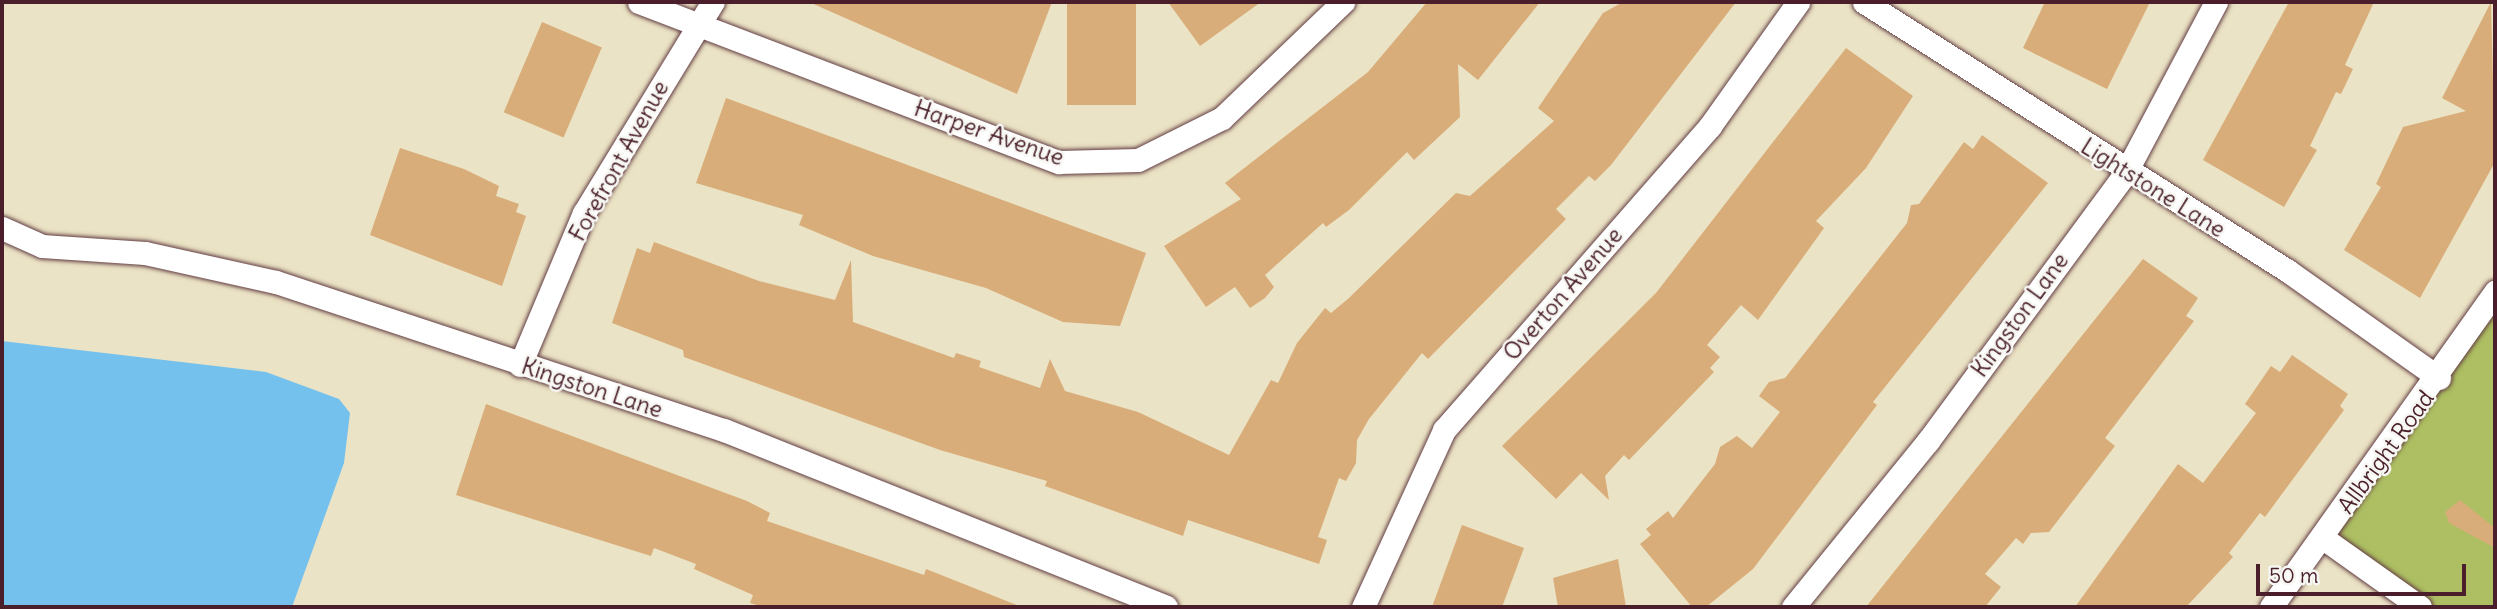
<!DOCTYPE html>
<html>
<head>
<meta charset="utf-8">
<style>
	body { margin:0 }
	#map { position:relative; width:2497px; height:609px; overflow:hidden; background:#ebe3c5; font-family:Delius,sans-serif }
	div>[style] { position:absolute }
	[style*='--x'] { left:calc(var(--x)*1px); top:calc(var(--y)*1px); width:calc(var(--w)*1px); rotate:calc(var(--a)*1deg) }
	.green>* { inset:0; background:#adbf62 }
	.water>* { inset:0; background:#75c1ee }
	.building>* { inset:0; background:#d8ad79; transform-origin:0 0 }
	.roads { filter:drop-shadow(0 0 2px #623c42) drop-shadow(0 0 2px #623c42) }
	.minor>* { height:23px; margin:-11.5px; padding:0 11.5px; transform-origin:11.5px; border-radius:11.5px; background:#fff }
	span { translate:-50% -50%; white-space:nowrap; text-align:center; line-height:1.15; -webkit-text-stroke:5px #f6f6f2; paint-order:stroke }
	.street-label { font-size:23px; color:#4a1f2b }
	.frame { position:absolute; inset:0; border:4px solid #4a1f2b; pointer-events:none }
	.scale { position:absolute; left:2256px; top:564px; width:210px; height:32px; box-sizing:border-box; border:4px solid #4a1f2b; border-top:0; padding-left:9px; font-size:21px; line-height:24px; white-space:nowrap; color:#4a1f2b; -webkit-text-stroke:5px #f6f6f2; paint-order:stroke }
</style>
</head>
<body>
<div id="map">
	<div class="green">
		<div style="clip-path:polygon(2495px 292px,2495px 607px,2420px 607px,2323px 538px)"></div>
	</div>
	<div class="water">
		<div style="clip-path:polygon(2px 341px,266px 372px,339px 399px,350px 413px,344px 463px,292px 607px,2px 607px)"></div>
	</div>
	<div class="building">
		<div style="clip-path:polygon(809px 2px,1052px 2px,1017px 94px)"></div>
		<div style="left:1067px;top:2px;width:69px;height:103px"></div>
		<div style="clip-path:polygon(1168px 2px,1261px 2px,1200px 46px)"></div>
		<div style="clip-path:polygon(1427px 2px,1540px 2px,1478px 80px,1458px 64px,1460px 117px,1414px 160px,1407px 152px,1349px 210px,1326px 227px,1323px 223px,1265px 275px,1274px 287px,1265px 298px,1250px 308px,1235px 287px,1206px 307px,1164px 246px,1241px 199px,1225px 183px,1368px 72px)"></div>
		<div style="clip-path:polygon(1623px 2px,1736px 2px,1611px 165px,1595px 181px,1589px 176px,1556px 209px,1566px 219px,1428px 359px,1422px 353px,1369px 419px,1357px 440px,1356px 463px,1346px 481px,1339px 478px,1318px 537px,1327px 540px,1319px 564px,1188px 520px,1183px 536px,1045px 486px,1047px 481px,940px 450px,684px 357px,683px 350px,612px 323px,637px 248px,650px 253px,654px 242px,759px 281px,835px 300px,851px 260px,853px 322px,954px 358px,956px 353px,981px 361px,979px 367px,1040px 388px,1050px 359px,1065px 391px,1138px 412px,1229px 455px,1271px 380px,1278px 383px,1297px 343px,1325px 308px,1331px 313px,1349px 298px,1456px 193px,1470px 196px,1554px 121px,1538px 108px,1603px 13px)"></div>
		<div style="clip-path:polygon(2045px 2px,2150px 2px,2107px 89px,2023px 48px)"></div>
		<div style="clip-path:polygon(2289px 2px,2374px 2px,2345px 65px,2353px 69px,2341px 94px,2336px 92px,2310px 146px,2317px 150px,2284px 207px,2203px 160px)"></div>
		<div style="clip-path:polygon(2491px 2px,2495px 162px,2420px 298px,2344px 250px,2381px 187px,2376px 184px,2403px 127px,2466px 111px,2442px 98px)"></div>
		<div style="left:542px;top:22px;width:65px;height:98px;rotate:23deg"></div>
		<div style="clip-path:polygon(1846px 48px,1913px 96px,1866px 168px,1816px 221px,1824px 228px,1758px 320px,1741px 305px,1707px 345px,1720px 357px,1710px 368px,1714px 372px,1629px 460px,1624px 455px,1605px 476px,1609px 500px,1581px 473px,1556px 499px,1502px 446px,1656px 293px)"></div>
		<div style="clip-path:polygon(726px 98px,1146px 253px,1120px 326px,1063px 322px,986px 288px,873px 256px,799px 225px,803px 215px,696px 183px)"></div>
		<div style="clip-path:polygon(1982px 135px,2048px 183px,1873px 402px,1877px 405px,1753px 569px,1706px 607px,1692px 607px,1640px 544px,1651px 535px,1646px 529px,1668px 511px,1673px 518px,1715px 464px,1720px 447px,1737px 436px,1752px 448px,1780px 412px,1759px 396px,1769px 382px,1785px 378px,1907px 223px,1911px 205px,1919px 204px,1964px 142px,1973px 149px)"></div>
		<div style="clip-path:polygon(400px 148px,464px 169px,499px 186px,496px 196px,519px 204px,516px 212px,526px 216px,502px 286px,370px 235px)"></div>
		<div style="clip-path:polygon(2143px 259px,2198px 298px,2186px 316px,2194px 321px,2105px 438px,2115px 446px,2049px 532px,2031px 533px,2023px 544px,2016px 538px,1985px 574px,2001px 587px,1985px 607px,1866px 607px)"></div>
		<div style="clip-path:polygon(2292px 355px,2348px 394px,2340px 406px,2344px 410px,2265px 517px,2260px 513px,2229px 553px,2233px 557px,2186px 607px,2075px 607px,2178px 464px,2203px 483px,2256px 413px,2245px 404px,2271px 366px,2280px 372px)"></div>
		<div style="clip-path:polygon(486px 404px,747px 501px,770px 513px,767px 521px,924px 575px,926px 569px,1022px 607px,763px 607px,750px 603px,753px 595px,694px 569px,696px 564px,654px 548px,651px 556px,456px 495px)"></div>
		<div style="clip-path:polygon(2460px 500px,2495px 528px,2495px 548px,2449px 523px,2445px 512px)"></div>
		<div style="clip-path:polygon(1462px 525px,1524px 548px,1502px 607px,1432px 607px)"></div>
		<div style="clip-path:polygon(1618px 559px,1626px 607px,1558px 607px,1553px 578px)"></div>
	</div>
	<div class="roads">
		<div class="minor">
			<div style="--x:639;--y:2;--w:449;--a:20.9"></div>
			<div style="--x:1059;--y:162;--w:79;--a:-1.5"></div>
			<div style="--x:1138;--y:160;--w:94;--a:-26.6"></div>
			<div style="--x:1222;--y:118;--w:168;--a:-43.8"></div>
			<div style="--x:1864;--y:2;--w:502;--a:32.39"></div>
			<div style="--x:2288;--y:271;--w:185;--a:35.3"></div>
			<div style="--x:2;--y:228;--w:44;--a:24.2"></div>
			<div style="--x:42;--y:246;--w:103;--a:3.9"></div>
			<div style="--x:145;--y:253;--w:134;--a:12.5"></div>
			<div style="--x:276;--y:282;--w:472;--a:18.3"></div>
			<div style="--x:724;--y:430;--w:476;--a:21.8"></div>
			<div style="--x:520;--y:365;--w:165;--a:-67.2"></div>
			<div style="--x:584;--y:213;--w:247;--a:-58.6"></div>
			<div style="--x:2323;--y:538;--w:119;--a:35.4"></div>
			<div style="--x:1363;--y:607;--w:195;--a:-65.4"></div>
			<div style="--x:1444;--y:430;--w:404;--a:-48.8"></div>
			<div style="--x:1710;--y:126;--w:152;--a:-54.6"></div>
			<div style="--x:1793;--y:607;--w:214;--a:-50.9"></div>
			<div style="--x:1928;--y:441;--w:334;--a:-53.6"></div>
			<div style="--x:2126;--y:172;--w:192;--a:-62.1"></div>
			<div style="--x:2271;--y:607;--w:387;--a:-54.6"></div>
		</div>
	</div>
	<div class="street-label">
		<span style="left:989px;top:133px;rotate:19deg">Harper Avenue</span>
		<span style="left:619px;top:161px;rotate:-61deg">Forefront Avenue</span>
		<span style="left:2153px;top:188px;rotate:32deg">Lightstone Lane</span>
		<span style="left:1563px;top:294px;rotate:-49deg">Overton Avenue</span>
		<span style="left:2020px;top:315px;rotate:-54deg">Kingston Lane</span>
		<span style="left:592px;top:388px;rotate:18deg">Kingston Lane</span>
		<span style="left:2386px;top:452px;rotate:-54deg">Allbright Road</span>
	</div>
	<div class="frame"></div>
	<div class="scale">50 m</div>
</div>
</body>
</html>
